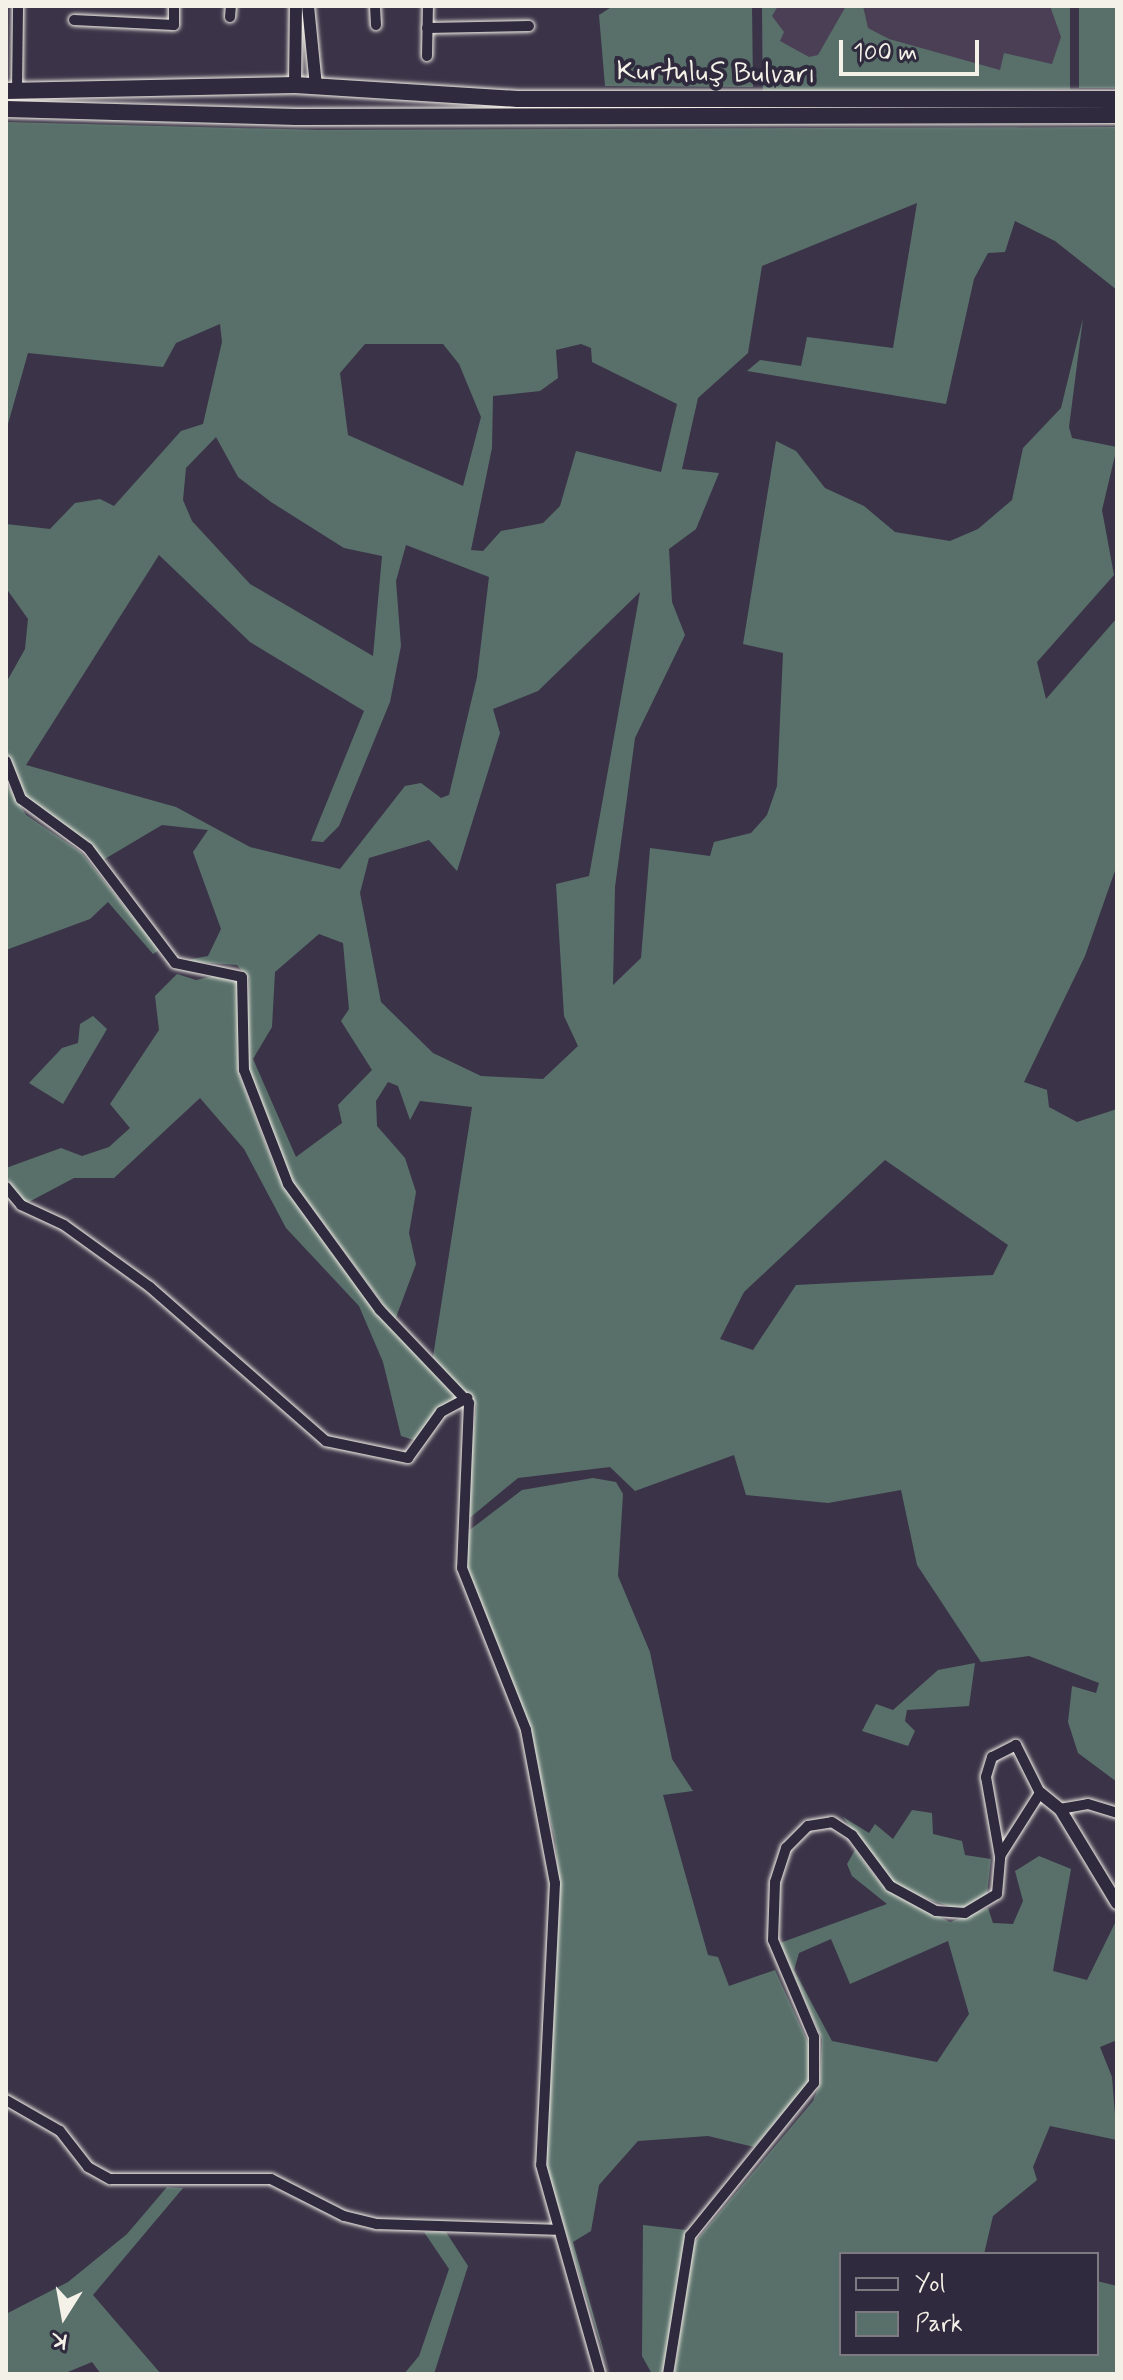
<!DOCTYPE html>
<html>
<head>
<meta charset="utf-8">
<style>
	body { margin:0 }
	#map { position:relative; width:1123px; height:2380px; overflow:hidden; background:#3b3448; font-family:Mynerve,sans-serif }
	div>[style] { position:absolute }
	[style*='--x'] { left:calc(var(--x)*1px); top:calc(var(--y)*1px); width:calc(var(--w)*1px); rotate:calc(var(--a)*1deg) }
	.built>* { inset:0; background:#4a3f55; transform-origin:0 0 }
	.green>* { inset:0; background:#59706a; transform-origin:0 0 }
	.roads { filter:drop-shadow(0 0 2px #f4f1e8) drop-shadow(0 0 2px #f4f1e8) }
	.minor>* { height:10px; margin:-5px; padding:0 5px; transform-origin:5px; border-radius:5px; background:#2f2a3d }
	.tertiary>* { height:12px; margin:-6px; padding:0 6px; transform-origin:6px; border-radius:6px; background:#2f2a3d }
	.trunk>* { height:16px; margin:-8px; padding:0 8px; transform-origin:8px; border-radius:8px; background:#2f2a3d }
	span { translate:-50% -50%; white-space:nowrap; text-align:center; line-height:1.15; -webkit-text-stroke:8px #2f2a3d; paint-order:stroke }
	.street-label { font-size:28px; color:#f4f1e8 }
	.frame { position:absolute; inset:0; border:8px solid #f4f1e8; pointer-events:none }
	.legend { position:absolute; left:839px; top:2252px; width:260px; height:104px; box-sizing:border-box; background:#2f2a3d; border:2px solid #7e7a81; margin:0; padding:10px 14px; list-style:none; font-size:24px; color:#f4f1e8 }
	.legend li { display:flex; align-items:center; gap:16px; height:40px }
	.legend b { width:40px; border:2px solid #7e7a81 }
	.north { position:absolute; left:24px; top:2276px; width:80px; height:80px; -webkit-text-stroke:6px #2f2a3d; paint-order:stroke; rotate:191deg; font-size:22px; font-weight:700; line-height:32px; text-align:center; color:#f4f1e8 }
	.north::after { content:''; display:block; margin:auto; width:28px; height:36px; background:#f4f1e8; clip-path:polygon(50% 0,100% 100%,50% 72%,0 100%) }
	.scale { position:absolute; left:839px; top:40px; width:140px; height:36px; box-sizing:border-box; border:4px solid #f4f1e8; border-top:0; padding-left:10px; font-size:24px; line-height:28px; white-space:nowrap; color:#f4f1e8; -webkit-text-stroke:6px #2f2a3d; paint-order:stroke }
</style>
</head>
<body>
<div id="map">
	<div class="built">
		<div style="left:762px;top:6px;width:308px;height:87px"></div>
	</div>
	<div class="green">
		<div style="clip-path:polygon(613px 6px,752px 6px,753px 87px,605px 86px,599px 15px)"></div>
		<div style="clip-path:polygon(762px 6px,778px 6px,772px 16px,784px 32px,780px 41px,809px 57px,818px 55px,846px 6px,863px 6px,868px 28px,889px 39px,1000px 70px,1004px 53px,1052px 64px,1061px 37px,1050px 6px,1070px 6px,1070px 89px,763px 93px)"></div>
		<div style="left:1079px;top:6px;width:38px;height:82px"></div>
		<div style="clip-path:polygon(evenodd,6px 122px,318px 130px,1117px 127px,1117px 290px,1055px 241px,1015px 221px,1005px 252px,988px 253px,974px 279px,946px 404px,747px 371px,760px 360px,801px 366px,807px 337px,893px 348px,917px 203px,762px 266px,748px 353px,698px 398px,682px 469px,719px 473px,696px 529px,669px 549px,672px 602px,685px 635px,635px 738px,615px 887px,613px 985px,641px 958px,650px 848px,710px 856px,714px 842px,751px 833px,767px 815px,777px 786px,783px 653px,743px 644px,776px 441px,796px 451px,825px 488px,864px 506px,895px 532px,950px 541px,978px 529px,1012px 500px,1023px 448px,1061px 408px,1083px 318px,1069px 427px,1072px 438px,1117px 447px,1102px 510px,1114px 575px,1037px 662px,1046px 699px,1117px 618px,1117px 865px,1085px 956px,1024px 1082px,1047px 1090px,1049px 1107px,1077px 1122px,1117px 1109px,1117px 1782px,1078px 1753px,1068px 1722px,1072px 1686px,1096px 1693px,1099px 1683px,1029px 1656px,981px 1662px,917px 1565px,901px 1490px,828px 1503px,746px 1495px,734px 1455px,635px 1491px,610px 1467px,518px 1478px,466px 1521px,476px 1406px,433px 1357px,472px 1107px,420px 1101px,410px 1120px,398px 1086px,388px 1082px,376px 1101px,377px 1126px,405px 1158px,416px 1192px,409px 1233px,416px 1264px,395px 1320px,290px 1178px,246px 1062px,249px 979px,237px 965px,182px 961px,208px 956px,221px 929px,193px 852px,208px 830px,162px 825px,103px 860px,27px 799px,6px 750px,6px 683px,25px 649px,28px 619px,6px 588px,6px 524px,50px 529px,75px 503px,100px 499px,114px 506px,181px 431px,203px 424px,222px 342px,220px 324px,176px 343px,163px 367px,28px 353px,6px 431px,6px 122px,365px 344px,443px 344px,459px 364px,481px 417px,463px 486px,348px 435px,340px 373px,365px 344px,6px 122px,581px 344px,591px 348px,592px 362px,677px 404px,661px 472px,576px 451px,560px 506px,543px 523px,501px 531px,483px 551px,471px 550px,492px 448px,493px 396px,540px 391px,558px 378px,556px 350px,581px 344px,6px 122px,216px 437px,238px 477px,271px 502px,344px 548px,382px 556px,373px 656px,250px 584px,192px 521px,183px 500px,186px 468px,216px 437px,6px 122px,406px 545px,489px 577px,477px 677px,449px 795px,441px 798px,421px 783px,405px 786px,340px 869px,250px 847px,176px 807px,26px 765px,159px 555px,250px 642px,364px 711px,311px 841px,323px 842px,339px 826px,390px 702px,401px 646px,396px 581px,406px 545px,6px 122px,640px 592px,589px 876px,556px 884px,564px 1016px,578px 1046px,543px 1079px,481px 1076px,433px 1053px,381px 1002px,360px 893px,369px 858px,429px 840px,457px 871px,500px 733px,493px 709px,538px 691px,640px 592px,6px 122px,319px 934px,343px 943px,349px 1009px,341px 1021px,372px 1070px,338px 1105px,342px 1123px,296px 1157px,253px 1059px,272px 1027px,275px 972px,319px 934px,6px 122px,885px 1160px,1008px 1245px,993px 1275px,796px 1285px,753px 1350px,720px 1339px,744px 1292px,885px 1160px)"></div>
		<div style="clip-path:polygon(6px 782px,26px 815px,81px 852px,159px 950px,153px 954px,108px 902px,90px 919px,6px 950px)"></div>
		<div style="clip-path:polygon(177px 974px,196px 980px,222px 974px,238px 983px,239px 1074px,276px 1171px,365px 1298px,461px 1397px,434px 1414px,420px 1442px,401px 1436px,383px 1362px,359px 1306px,286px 1228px,244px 1149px,200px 1098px,114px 1178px,74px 1178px,25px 1204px,6px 1177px,6px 1168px,61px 1148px,82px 1156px,109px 1147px,130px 1128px,110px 1104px,159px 1030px,155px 996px)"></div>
		<div style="clip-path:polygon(93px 1016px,107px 1029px,63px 1104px,29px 1083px,62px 1048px,78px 1043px,80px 1024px)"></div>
		<div style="clip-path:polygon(593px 1478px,616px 1482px,623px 1494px,618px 1576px,650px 1652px,672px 1759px,693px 1791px,663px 1795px,708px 1955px,718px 1957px,729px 1986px,775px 1970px,811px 2049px,811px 2081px,754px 2147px,708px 2136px,638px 2141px,599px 2185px,591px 2231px,573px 2242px,610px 2374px,546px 2167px,560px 1892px,555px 1840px,522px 1708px,470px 1584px,464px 1552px,467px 1532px,522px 1490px)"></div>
		<div style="clip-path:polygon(975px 1663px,969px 1706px,907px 1710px,905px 1721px,915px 1731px,908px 1746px,862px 1731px,876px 1704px,893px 1710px,938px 1670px)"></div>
		<div style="clip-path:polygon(912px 1810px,932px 1813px,933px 1834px,962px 1841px,965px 1855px,991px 1859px,987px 1895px,961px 1910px,911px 1894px,886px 1878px,843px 1817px,869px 1833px,875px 1824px,893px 1839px)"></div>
		<div style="clip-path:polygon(evenodd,855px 1850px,885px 1889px,950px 1922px,988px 1908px,993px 1923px,1013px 1924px,1023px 1901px,1015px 1871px,1039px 1856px,1071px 1869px,1053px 1971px,1087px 1980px,1117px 1919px,1117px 2040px,1100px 2047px,1112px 2077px,1117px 2140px,1050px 2126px,1033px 2167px,1037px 2180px,993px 2216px,984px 2254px,841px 2254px,841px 2354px,1097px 2354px,1097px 2281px,1117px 2286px,1117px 2374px,674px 2374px,694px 2243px,813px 2101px,820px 2083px,822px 2039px,780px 1943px,887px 1904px,852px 1876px,847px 1864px,855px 1850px,831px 1939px,850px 1984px,948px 1941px,969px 2014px,937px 2062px,832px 2041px,794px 1970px,799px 1953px,831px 1939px)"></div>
		<div style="clip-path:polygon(167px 2187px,183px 2188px,93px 2295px,161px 2374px,101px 2374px,92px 2362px,63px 2374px,6px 2374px,6px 2314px,68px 2282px,127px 2234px)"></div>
		<div style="clip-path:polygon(643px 2225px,686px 2230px,665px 2374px,652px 2374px,642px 2356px)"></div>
		<div style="clip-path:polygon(424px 2232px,446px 2232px,468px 2266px,434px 2374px,404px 2374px,419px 2356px,449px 2269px)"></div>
	</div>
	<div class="roads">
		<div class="minor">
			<div style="--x:375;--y:6;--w:19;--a:87"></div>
			<div style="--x:230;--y:17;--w:11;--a:-85"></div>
			<div style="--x:74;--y:20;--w:100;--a:2.9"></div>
			<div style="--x:174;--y:25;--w:19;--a:-90"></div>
			<div style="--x:427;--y:28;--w:102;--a:-1.1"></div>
			<div style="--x:427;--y:56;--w:50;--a:-88.9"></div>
			<div style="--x:17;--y:91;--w:85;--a:-89.3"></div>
			<div style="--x:6;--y:761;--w:41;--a:68.5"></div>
			<div style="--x:21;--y:799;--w:83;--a:36.2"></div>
			<div style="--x:88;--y:848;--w:144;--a:52.9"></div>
			<div style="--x:175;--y:963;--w:68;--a:11.8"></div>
			<div style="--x:242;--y:977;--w:93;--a:88.8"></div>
			<div style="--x:244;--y:1070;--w:122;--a:68.9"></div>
			<div style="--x:288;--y:1184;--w:156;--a:53.9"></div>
			<div style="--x:380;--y:1310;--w:129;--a:46.3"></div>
			<div style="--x:469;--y:1403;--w:165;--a:92.4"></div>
			<div style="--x:462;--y:1568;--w:174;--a:68.4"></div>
			<div style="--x:526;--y:1730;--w:156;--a:79.3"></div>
			<div style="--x:555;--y:1883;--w:282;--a:92.8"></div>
			<div style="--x:541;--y:2165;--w:217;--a:74.2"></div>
			<div style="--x:6;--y:1187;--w:23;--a:50"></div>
			<div style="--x:21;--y:1205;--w:47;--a:24.9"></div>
			<div style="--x:64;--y:1225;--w:106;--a:35.8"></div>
			<div style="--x:150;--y:1287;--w:234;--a:41.2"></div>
			<div style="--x:326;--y:1441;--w:84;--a:11.7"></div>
			<div style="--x:408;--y:1458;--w:57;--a:-54.3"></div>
			<div style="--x:441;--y:1412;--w:30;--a:-28"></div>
			<div style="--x:1060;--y:1809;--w:28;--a:-10"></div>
			<div style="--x:1088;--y:1804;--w:30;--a:17"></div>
			<div style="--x:6;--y:2100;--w:62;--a:29.9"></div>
			<div style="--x:60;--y:2131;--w:46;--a:52.1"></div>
			<div style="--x:88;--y:2167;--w:25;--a:29"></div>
			<div style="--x:110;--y:2179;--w:161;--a:0"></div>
			<div style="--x:271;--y:2179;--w:82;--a:26.9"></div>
			<div style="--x:344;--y:2216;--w:34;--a:14"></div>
			<div style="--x:377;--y:2224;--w:177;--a:1.9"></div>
			<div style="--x:668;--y:2374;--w:140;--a:-80.9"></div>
			<div style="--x:690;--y:2236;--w:197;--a:-51"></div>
			<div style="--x:814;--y:2083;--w:46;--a:-90"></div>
			<div style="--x:814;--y:2037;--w:105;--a:-112.9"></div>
			<div style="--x:773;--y:1940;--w:58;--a:-88"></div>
			<div style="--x:775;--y:1882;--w:36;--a:-72"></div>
			<div style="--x:786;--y:1848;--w:31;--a:-45"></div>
			<div style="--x:808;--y:1826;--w:24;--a:-9"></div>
			<div style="--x:832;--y:1822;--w:24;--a:33"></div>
			<div style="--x:852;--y:1835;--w:64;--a:53.3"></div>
			<div style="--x:890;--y:1886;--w:52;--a:28.5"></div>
			<div style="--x:936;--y:1911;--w:29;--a:4"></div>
			<div style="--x:965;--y:1913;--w:37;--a:-31"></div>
			<div style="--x:997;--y:1894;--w:38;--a:-85"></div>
			<div style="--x:1000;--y:1856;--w:75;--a:-57.6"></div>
			<div style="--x:1040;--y:1793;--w:54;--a:-116.6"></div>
			<div style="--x:1016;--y:1745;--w:27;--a:153"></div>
			<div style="--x:992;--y:1757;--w:21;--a:107"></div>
			<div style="--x:986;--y:1777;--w:80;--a:80"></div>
		</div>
		<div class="tertiary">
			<div style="--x:308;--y:6;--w:80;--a:84.3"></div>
			<div style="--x:295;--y:85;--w:79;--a:-89.3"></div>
			<div style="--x:1040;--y:1793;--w:26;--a:39"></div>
			<div style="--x:1060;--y:1809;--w:110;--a:58.8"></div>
		</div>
		<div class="trunk">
			<div style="--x:6;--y:91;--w:289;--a:-1.2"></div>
			<div style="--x:295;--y:85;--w:223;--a:3.6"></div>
			<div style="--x:518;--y:99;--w:599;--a:0"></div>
			<div style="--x:6;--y:109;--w:290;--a:1.6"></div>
			<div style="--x:296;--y:117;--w:821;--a:-0.14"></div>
		</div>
	</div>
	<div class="street-label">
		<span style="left:716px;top:74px;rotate:1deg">Kurtuluş Bulvarı</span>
	</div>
	<div class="frame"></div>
	<ul class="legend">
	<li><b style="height:10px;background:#2f2a3d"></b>Yol</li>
	<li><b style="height:22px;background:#59706a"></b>Park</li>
	</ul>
	<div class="north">K</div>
	<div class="scale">100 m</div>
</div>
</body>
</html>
